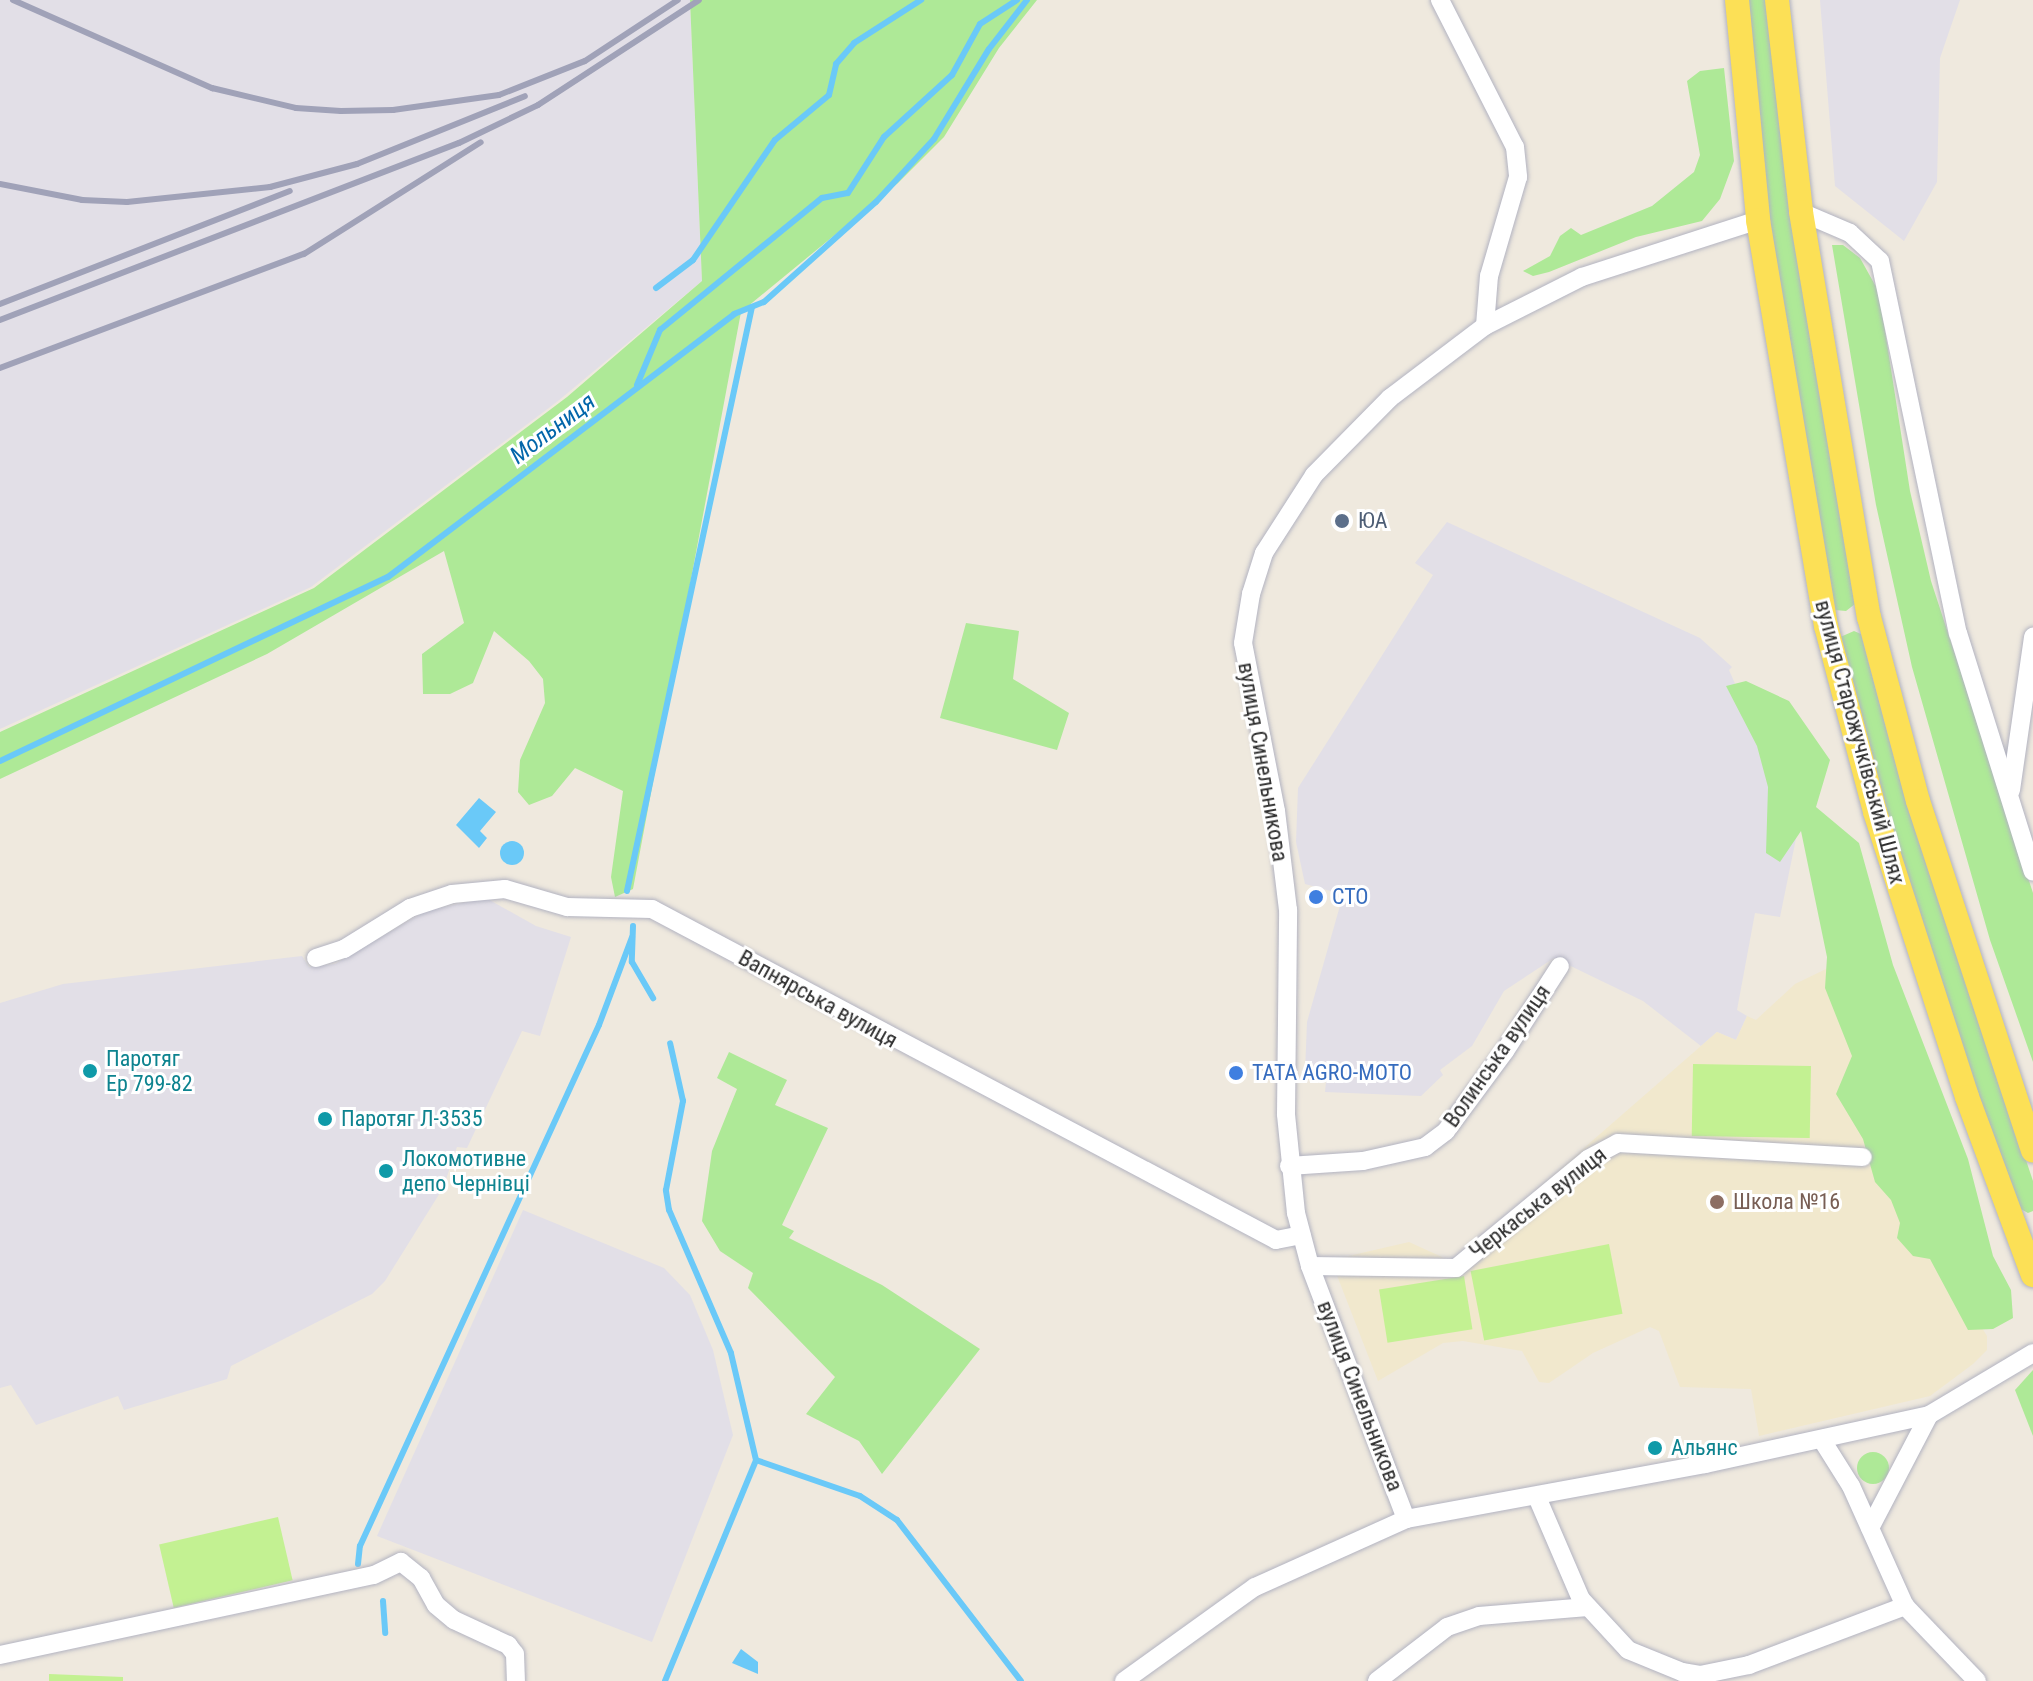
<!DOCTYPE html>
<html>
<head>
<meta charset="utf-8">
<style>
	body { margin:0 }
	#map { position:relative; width:2033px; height:1681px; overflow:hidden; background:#efe9de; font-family:"Roboto Condensed",sans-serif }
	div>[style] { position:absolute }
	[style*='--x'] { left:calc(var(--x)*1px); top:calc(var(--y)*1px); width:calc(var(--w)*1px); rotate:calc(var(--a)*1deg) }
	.industrial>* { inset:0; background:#e2dfe7 }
	.education>* { inset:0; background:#f1e8cd }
	.green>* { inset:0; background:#aee997 }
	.round { border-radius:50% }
	.pitch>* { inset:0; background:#c3f192; transform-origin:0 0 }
	.water>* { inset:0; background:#6ac9f8 }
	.stream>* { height:6px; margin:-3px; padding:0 3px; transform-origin:3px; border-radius:3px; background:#6ac9f8 }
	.roads { filter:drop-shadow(0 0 2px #b2b3c1) drop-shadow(0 0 2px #b2b3c1) }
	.minor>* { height:18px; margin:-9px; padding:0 9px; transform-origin:9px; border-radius:9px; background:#fff }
	.major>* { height:24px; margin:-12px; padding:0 12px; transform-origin:12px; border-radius:12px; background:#fce056 }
	.rail>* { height:6px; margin:-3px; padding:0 3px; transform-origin:3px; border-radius:3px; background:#a0a2b8 }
	.dots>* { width:22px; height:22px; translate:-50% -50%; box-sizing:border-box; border:4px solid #fff; border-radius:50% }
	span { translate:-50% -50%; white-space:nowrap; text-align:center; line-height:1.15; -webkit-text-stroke:6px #fff; paint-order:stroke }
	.service-label { font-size:22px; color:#4e5e75 }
	.left { translate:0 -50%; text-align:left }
	.street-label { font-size:22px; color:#2d2d2d }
	.shop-label { font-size:22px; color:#366cbe }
	.culture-label { font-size:22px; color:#0d838f }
	.education-label { font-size:22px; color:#785e54 }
	.water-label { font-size:24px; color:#0366aa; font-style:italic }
</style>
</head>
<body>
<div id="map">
	<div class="industrial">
		<div style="clip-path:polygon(0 0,690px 0,702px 281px,558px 401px,311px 587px,0 729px)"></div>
		<div style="clip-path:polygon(1820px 0,1960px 0,1940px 58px,1937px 182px,1904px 241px,1835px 186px)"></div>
		<div style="clip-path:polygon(1447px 522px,1700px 638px,1732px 667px,1729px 670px,1744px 704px,1801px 814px,1780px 917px,1755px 913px,1737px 1010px,1747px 1016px,1736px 1040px,1717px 1032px,1701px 1046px,1643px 1001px,1554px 958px,1504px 991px,1472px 1046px,1440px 1070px,1443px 1075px,1421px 1096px,1325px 1092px,1327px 1072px,1305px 1072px,1307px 1022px,1345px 888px,1337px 885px,1334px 892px,1305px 884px,1296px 842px,1298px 788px,1433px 575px,1415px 563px)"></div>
		<div style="clip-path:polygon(486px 898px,536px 926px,571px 937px,540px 1036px,522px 1031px,467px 1148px,457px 1147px,443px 1188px,385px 1281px,372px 1294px,231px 1366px,227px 1379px,124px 1410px,118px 1396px,36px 1425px,11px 1385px,0 1388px,0 1003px,63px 984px,302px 956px,309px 967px,335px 964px,426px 911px)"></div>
		<div style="clip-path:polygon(523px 1210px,664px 1268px,690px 1295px,713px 1350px,733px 1435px,652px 1642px,377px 1536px)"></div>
	</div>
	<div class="education">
		<div style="clip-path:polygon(1828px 968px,1888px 1174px,1987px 1336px,1987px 1350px,1973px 1364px,1930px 1396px,1759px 1436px,1751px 1389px,1680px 1387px,1659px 1331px,1650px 1327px,1593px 1353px,1549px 1383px,1539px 1382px,1522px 1351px,1463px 1341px,1443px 1343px,1378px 1381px,1331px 1260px,1409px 1242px,1453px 1262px,1717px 1032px,1736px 1040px,1747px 1016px,1756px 1020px,1795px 984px)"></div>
	</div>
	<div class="green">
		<div style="clip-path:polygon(690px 0,1037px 0,999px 48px,944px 137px,898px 183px,741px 312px,633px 889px,615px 897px,611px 877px,623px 791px,575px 768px,552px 796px,529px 805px,518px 792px,520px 760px,545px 703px,543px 679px,529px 661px,494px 631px,473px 683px,450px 694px,423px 694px,422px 654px,464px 623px,444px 551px,267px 654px,0 779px,0 732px,314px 588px,567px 397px,702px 281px)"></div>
		<div style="clip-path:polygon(1748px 0,1771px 0,1855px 604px,1846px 611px,1835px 610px,1770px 221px)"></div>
		<div style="clip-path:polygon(1724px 68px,1734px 161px,1720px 199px,1702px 221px,1636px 237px,1549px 272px,1533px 276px,1523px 271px,1550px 256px,1560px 236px,1571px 228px,1581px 235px,1652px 206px,1694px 172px,1700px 155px,1687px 81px,1700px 71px)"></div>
		<div style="clip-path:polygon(1832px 245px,1843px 245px,1860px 258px,1879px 292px,1910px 491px,1931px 581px,2033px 893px,2033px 1062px,1990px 940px,1912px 667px,1876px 505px)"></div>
		<div style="clip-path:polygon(966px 623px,1019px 631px,1013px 679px,1069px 713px,1057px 750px,940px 718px)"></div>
		<div style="clip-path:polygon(1854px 631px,1861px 634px,1907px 805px,2033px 1181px,2033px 1211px,2028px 1213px,2019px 1208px,1977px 1091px,1884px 809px,1838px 638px)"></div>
		<div style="clip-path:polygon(1746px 681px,1789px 701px,1830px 760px,1816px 807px,1859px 843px,1893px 965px,1968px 1159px,1993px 1256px,2011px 1290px,2013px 1318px,1993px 1329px,1968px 1330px,1930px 1259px,1913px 1256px,1897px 1238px,1900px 1223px,1891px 1200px,1875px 1182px,1863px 1139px,1836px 1094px,1852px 1056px,1825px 988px,1827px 957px,1801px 831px,1780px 862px,1766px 853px,1768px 787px,1757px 746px,1726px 686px)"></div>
		<div style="clip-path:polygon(729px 1052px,787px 1080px,775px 1105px,828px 1128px,782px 1225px,794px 1231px,789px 1238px,882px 1285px,980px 1349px,882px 1474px,859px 1441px,806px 1414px,835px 1377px,748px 1288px,753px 1273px,720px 1251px,702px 1221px,712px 1151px,737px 1089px,717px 1078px)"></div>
		<div style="clip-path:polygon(2033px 1370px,2033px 1436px,2015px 1390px)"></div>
		<div class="round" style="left:1857px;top:1452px;width:32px;height:32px"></div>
	</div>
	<div class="pitch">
		<div style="left:1693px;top:1064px;width:118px;height:72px;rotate:1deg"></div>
		<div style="left:1609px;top:1244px;width:71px;height:141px;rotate:79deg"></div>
		<div style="left:1464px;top:1276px;width:54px;height:86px;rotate:81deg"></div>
		<div style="left:278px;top:1517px;width:65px;height:122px;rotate:77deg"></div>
		<div style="clip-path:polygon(49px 1674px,123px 1677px,123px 1681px,49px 1681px)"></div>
	</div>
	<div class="water">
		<div style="clip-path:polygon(479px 798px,496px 812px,480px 831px,487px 838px,479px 848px,456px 825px)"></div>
		<div class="round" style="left:500px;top:841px;width:24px;height:24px"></div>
		<div style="clip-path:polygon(741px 1649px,758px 1662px,758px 1674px,732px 1663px)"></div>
	</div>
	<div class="stream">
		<div style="--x:656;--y:288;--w:46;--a:-37.1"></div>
		<div style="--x:693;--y:260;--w:145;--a:-55.7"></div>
		<div style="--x:775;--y:140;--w:70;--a:-39.8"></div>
		<div style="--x:829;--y:95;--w:32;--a:-77"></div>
		<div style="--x:836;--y:64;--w:28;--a:-49"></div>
		<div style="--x:854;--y:43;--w:80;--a:-32.7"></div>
		<div style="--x:637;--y:385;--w:60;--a:-67.3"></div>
		<div style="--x:660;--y:330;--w:209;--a:-39.2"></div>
		<div style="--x:822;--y:198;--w:26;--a:-11"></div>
		<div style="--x:848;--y:193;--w:67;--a:-57.3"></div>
		<div style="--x:884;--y:137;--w:92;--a:-42.4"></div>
		<div style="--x:952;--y:75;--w:58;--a:-61.2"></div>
		<div style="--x:980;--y:24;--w:44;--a:-33"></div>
		<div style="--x:0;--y:761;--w:429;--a:-25.4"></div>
		<div style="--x:388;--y:577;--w:435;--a:-37.2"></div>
		<div style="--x:734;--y:314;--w:32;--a:-22"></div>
		<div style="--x:764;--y:302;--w:150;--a:-41.8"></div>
		<div style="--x:876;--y:202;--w:86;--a:-47.4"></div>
		<div style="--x:934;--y:139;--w:105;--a:-58.6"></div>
		<div style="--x:989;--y:49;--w:62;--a:-52.2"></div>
		<div style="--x:627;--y:891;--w:597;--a:-77.92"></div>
		<div style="--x:633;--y:926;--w:36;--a:92"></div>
		<div style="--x:632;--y:962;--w:42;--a:59.7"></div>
		<div style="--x:756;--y:1460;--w:110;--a:19.1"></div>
		<div style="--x:860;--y:1496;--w:44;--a:33"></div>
		<div style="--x:897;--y:1520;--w:203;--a:52.4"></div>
		<div style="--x:358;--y:1564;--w:18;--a:-84"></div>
		<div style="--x:360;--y:1546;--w:573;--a:-65.36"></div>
		<div style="--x:599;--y:1025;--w:94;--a:-69.4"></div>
		<div style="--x:383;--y:1601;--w:32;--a:86"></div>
		<div style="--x:665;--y:1681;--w:239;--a:-67.6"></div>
		<div style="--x:756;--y:1460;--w:110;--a:-103.2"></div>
		<div style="--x:731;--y:1353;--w:156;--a:-113.4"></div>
		<div style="--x:669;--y:1210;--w:20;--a:-99"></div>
		<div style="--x:666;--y:1190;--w:91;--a:-79.2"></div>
		<div style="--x:683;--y:1101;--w:59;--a:-102.6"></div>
	</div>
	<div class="roads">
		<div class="minor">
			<div style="--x:1440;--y:0;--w:165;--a:63"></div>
			<div style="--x:1515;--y:147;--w:30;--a:84"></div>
			<div style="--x:1518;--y:177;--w:103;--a:106.3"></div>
			<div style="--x:1489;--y:276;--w:50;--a:94.6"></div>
			<div style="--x:1801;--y:212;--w:53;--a:23.2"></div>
			<div style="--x:1850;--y:233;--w:41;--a:43"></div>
			<div style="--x:1880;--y:261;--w:380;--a:78.2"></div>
			<div style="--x:1958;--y:633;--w:250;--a:72.6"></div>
			<div style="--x:2011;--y:790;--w:155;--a:-81.8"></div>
			<div style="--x:316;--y:958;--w:29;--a:-18"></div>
			<div style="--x:344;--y:949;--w:78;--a:-31.8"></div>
			<div style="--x:410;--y:908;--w:44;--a:-18.4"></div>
			<div style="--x:452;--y:894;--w:53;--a:-5.4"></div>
			<div style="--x:505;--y:889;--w:65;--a:16.2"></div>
			<div style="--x:567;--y:907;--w:85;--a:1.3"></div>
			<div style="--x:652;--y:909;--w:706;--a:27.94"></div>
			<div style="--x:1276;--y:1240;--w:26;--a:-11"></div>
			<div style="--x:1289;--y:1166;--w:74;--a:-3.9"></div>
			<div style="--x:1363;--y:1161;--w:64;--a:-12.7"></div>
			<div style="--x:1425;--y:1147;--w:26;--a:-37"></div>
			<div style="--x:1446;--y:1131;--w:99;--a:-53.6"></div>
			<div style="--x:1505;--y:1051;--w:101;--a:-57.1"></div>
			<div style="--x:1310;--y:1266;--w:146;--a:0.8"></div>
			<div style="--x:1456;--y:1268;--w:171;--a:-39.5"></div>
			<div style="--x:1588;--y:1159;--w:34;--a:-28"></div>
			<div style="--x:1618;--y:1143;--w:245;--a:3.3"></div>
			<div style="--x:1822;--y:1440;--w:54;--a:57.8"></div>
			<div style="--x:1851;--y:1486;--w:132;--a:65.8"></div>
			<div style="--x:1905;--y:1606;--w:104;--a:46.2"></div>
			<div style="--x:1537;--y:1497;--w:111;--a:66.7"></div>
			<div style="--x:1581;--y:1599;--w:69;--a:47.3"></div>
			<div style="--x:1628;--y:1650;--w:58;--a:22.2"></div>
			<div style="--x:1682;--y:1672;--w:18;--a:9"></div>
			<div style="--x:1700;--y:1675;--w:50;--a:-11.5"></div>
			<div style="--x:1749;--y:1665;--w:167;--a:-20.7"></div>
			<div style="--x:1406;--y:1519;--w:271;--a:-110.8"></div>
			<div style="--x:1310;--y:1266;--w:55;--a:-104.8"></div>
			<div style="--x:1296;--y:1213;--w:100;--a:-95.8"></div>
			<div style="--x:1286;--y:1114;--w:204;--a:-89.4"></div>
			<div style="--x:1288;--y:910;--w:100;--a:-96.9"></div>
			<div style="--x:1276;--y:811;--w:171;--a:-101.1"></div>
			<div style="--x:1243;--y:643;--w:50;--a:-80.7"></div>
			<div style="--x:1251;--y:594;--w:43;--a:-72.4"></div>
			<div style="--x:1264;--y:553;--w:93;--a:-57.3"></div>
			<div style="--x:1314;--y:475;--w:108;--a:-45.4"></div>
			<div style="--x:1390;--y:398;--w:119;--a:-37.2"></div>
			<div style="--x:1485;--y:326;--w:109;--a:-26.8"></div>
			<div style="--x:1582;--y:277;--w:185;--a:-17.9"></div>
			<div style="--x:1870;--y:1528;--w:127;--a:-62.4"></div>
			<div style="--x:0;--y:1655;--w:382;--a:-12.1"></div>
			<div style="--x:374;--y:1575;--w:30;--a:-26"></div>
			<div style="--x:401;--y:1562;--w:26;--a:39"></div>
			<div style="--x:421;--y:1578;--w:31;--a:61"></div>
			<div style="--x:436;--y:1605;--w:23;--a:40"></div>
			<div style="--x:454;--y:1620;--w:60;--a:24.8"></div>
			<div style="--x:508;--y:1645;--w:11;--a:52"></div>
			<div style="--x:515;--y:1654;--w:27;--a:88"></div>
			<div style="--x:1124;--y:1681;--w:161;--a:-35.7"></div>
			<div style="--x:1255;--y:1587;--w:166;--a:-24.2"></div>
			<div style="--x:1406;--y:1519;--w:304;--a:-10.4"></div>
			<div style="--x:1705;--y:1464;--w:229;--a:-12.3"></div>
			<div style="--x:1929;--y:1415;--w:121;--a:-30.8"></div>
			<div style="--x:1377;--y:1681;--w:88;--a:-37.6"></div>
			<div style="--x:1447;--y:1627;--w:34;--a:-19"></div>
			<div style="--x:1479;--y:1616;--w:109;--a:-4.7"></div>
		</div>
		<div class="major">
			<div style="--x:1737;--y:0;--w:221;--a:84.5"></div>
			<div style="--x:1758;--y:220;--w:412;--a:80.5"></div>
			<div style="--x:1826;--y:626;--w:192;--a:75.2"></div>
			<div style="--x:1875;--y:812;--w:299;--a:72.1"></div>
			<div style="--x:1967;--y:1097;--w:190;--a:69.7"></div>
			<div style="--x:1777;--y:0;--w:213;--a:83.5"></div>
			<div style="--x:1801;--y:212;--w:411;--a:80.5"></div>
			<div style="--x:1869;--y:617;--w:190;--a:75.1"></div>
			<div style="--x:1918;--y:801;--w:368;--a:71.8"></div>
		</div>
	</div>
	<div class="rail">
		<div style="--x:13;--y:0;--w:218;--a:23.9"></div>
		<div style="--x:212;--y:88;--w:86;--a:13.4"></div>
		<div style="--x:296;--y:108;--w:45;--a:3.8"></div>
		<div style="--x:341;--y:111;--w:52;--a:-1.1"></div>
		<div style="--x:393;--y:110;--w:107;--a:-8.1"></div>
		<div style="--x:499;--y:95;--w:92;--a:-21.6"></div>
		<div style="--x:585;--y:61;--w:111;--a:-33.3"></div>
		<div style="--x:0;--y:184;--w:84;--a:11"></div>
		<div style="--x:82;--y:200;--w:45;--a:2.5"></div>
		<div style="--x:127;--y:202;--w:144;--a:-6"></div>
		<div style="--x:270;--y:187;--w:90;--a:-14.8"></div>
		<div style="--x:357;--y:164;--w:181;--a:-22"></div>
		<div style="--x:0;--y:304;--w:311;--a:-21.3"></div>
		<div style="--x:0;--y:320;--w:492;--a:-21.1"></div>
		<div style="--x:459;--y:143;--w:88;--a:-25.7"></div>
		<div style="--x:538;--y:105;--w:192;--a:-33.1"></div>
		<div style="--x:0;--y:368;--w:325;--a:-20.6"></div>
		<div style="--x:304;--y:254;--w:209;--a:-32.3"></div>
	</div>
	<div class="dots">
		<div style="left:1342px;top:521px;background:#5c6f8a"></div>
		<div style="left:1316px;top:897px;background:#3f7fe0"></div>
		<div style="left:90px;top:1071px;background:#0f9aa8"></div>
		<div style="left:1236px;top:1073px;background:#3f7fe0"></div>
		<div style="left:325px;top:1119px;background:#0f9aa8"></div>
		<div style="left:386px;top:1171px;background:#0f9aa8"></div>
		<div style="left:1717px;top:1202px;background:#8d6e63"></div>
		<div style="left:1655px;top:1448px;background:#0f9aa8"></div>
	</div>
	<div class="service-label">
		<span class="left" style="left:1358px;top:521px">ЮА</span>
	</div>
	<div class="street-label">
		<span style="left:1860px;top:742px;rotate:75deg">вулиця Старожучківський Шлях</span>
		<span style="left:1263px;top:762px;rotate:80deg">вулиця Синельникова</span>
		<span style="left:818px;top:999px;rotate:29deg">Вапнярська вулиця</span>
		<span style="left:1497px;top:1056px;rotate:-55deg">Волинська вулиця</span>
		<span style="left:1538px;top:1203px;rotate:-38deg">Черкаська вулиця</span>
		<span style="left:1360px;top:1396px;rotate:69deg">вулиця Синельникова</span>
	</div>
	<div class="shop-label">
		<span class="left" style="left:1332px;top:897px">СТО</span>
		<span class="left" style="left:1252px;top:1073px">TATA AGRO-MOTO</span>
	</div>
	<div class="culture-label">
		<span class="left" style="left:106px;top:1071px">Паротяг<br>Ер 799-82</span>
		<span class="left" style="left:341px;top:1119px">Паротяг Л-3535</span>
		<span class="left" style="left:402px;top:1171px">Локомотивне<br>депо Чернівці</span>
		<span class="left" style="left:1671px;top:1448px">Альянс</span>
	</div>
	<div class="education-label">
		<span class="left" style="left:1733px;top:1202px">Школа №16</span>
	</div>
	<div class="water-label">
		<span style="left:553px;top:429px;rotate:-37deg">Мольниця</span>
	</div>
</div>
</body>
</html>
